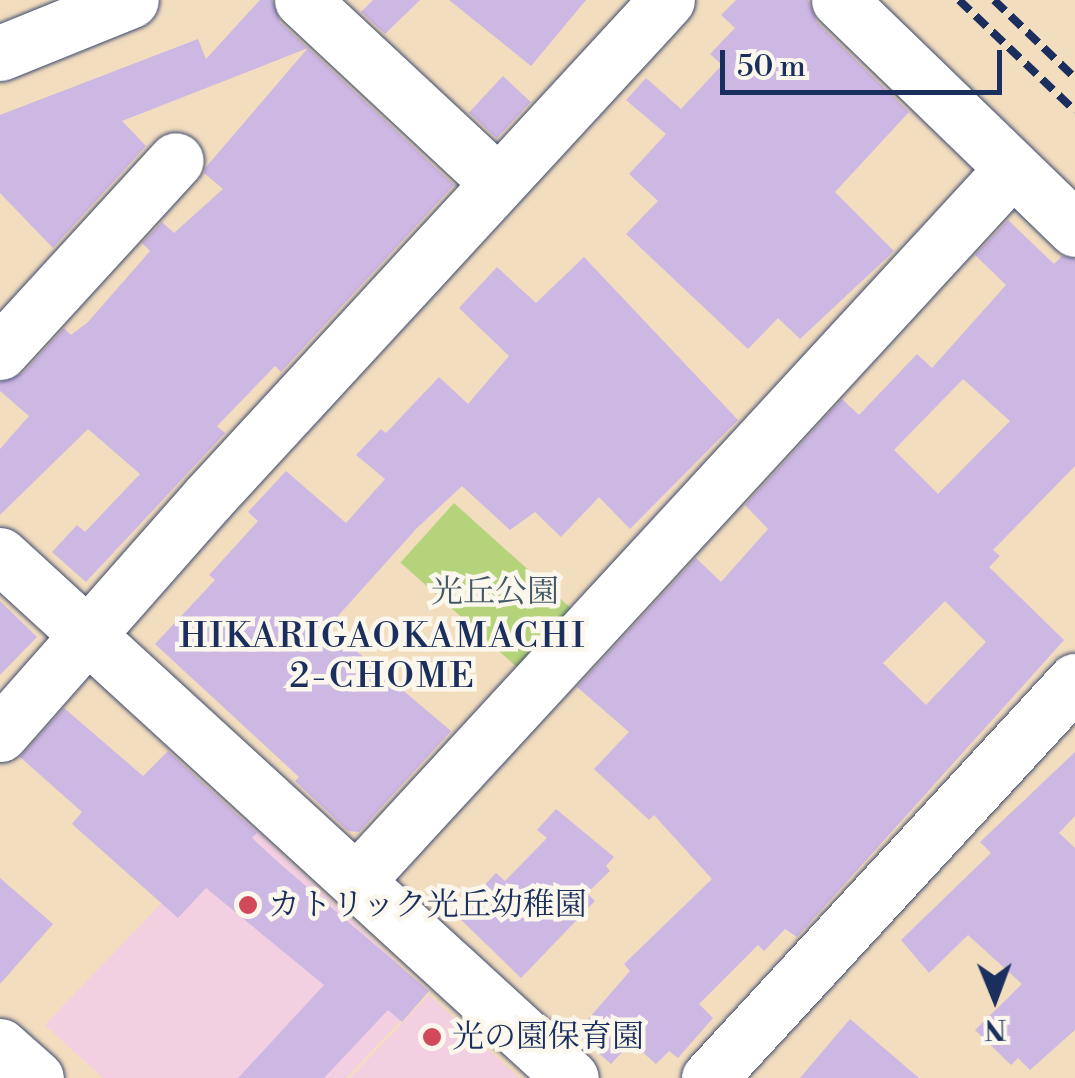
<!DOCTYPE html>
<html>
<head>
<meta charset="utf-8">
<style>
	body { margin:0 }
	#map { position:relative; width:1075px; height:1078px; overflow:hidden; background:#f3ddbf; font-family:"Libre Bodoni","Noto Serif JP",serif }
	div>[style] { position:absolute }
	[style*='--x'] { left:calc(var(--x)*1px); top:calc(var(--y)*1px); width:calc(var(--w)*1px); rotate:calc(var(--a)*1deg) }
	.built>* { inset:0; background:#f2cfe1 }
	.green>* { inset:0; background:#b5d37a; transform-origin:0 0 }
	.building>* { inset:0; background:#cdb7e3; transform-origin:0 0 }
	.roads { filter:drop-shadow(0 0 2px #3b496d) drop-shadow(0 0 2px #3b496d) }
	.minor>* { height:55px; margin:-27.5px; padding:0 27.5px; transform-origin:27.5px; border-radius:27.5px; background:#fff }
	.rail>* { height:8px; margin-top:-4px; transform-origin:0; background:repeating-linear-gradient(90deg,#1b2f5e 0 15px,transparent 0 23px) }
	.dots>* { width:28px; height:28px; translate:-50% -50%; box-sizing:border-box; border:5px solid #fbf7ec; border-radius:50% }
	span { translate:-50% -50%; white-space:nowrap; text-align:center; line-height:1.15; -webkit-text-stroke:9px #fbf7ec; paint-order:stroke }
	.park-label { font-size:32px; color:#425865 }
	.poi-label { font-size:32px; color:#1b2f5e }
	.left { translate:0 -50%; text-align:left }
	.neighbourhood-label { font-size:35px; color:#1b2f5e; letter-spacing:2.5px }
	.north { position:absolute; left:945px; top:948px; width:100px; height:100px; -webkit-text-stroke:8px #fbf7ec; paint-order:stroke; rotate:179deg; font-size:28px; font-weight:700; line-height:40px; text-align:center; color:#1b2f5e }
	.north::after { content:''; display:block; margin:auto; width:35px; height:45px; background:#1b2f5e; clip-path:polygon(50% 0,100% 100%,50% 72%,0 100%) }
	.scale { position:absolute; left:720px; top:50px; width:282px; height:45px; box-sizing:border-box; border:5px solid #1b2f5e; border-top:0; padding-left:12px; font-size:30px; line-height:35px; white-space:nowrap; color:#1b2f5e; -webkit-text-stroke:8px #fbf7ec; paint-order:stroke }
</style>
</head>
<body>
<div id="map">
	<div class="built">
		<div style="clip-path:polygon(243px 818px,428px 992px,346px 1078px,103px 1078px,45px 1025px)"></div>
		<div style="clip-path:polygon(429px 995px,519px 1078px,350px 1078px)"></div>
	</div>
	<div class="green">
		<div style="left:454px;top:503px;width:160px;height:80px;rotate:42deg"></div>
	</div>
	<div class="building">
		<div style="clip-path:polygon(260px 0,272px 0,280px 22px,308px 48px,122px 121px,146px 146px,53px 248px,0 193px,0 115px,198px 39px,206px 59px)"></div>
		<div style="clip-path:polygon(373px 0,420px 0,385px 34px,361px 12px)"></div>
		<div style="clip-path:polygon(449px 0,586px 0,531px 66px)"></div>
		<div style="clip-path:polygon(736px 0,808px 0,817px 22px,909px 112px,835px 192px,894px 251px,800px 339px,778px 318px,748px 349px,626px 234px,658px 201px,629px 174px,666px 134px,626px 100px,646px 78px,681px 109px,722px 65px,710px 54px,735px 28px,721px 15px)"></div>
		<div style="clip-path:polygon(308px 48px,454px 185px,281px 372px,275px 366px,217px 426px,225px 433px,86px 582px,52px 552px,77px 525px,85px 532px,140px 474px,88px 429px,0 515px,0 449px,29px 416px,0 391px,0 382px,23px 373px,64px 328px,71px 335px,88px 322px,150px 251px,142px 243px,162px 222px,174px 233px,223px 189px,204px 173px,206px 167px)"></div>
		<div style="left:503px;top:76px;width:38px;height:50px;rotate:43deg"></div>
		<div style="clip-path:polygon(evenodd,1008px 220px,1054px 264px,1062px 256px,1075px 259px,1075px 466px,993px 550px,1000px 556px,989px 567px,1064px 640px,797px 937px,785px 929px,764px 951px,758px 945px,699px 1004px,713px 1018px,678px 1058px,669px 1051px,656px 1064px,631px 1042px,611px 1064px,576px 1033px,630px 971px,624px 964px,712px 879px,654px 815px,649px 820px,594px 769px,629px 732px,577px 687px,696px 558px,721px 582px,768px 529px,745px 505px,842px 399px,859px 415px,917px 354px,932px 368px,1006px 285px,975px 255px,1008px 220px,963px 379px,1010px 421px,938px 494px,894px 450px,963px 379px,1008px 220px,945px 601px,986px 642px,926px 705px,883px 663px,945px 601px)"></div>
		<div style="clip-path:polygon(584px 257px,738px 420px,630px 529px,599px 497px,561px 537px,535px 512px,510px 530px,462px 486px,417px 528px,328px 627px,451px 731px,359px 832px,348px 831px,295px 781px,299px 777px,155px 644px,215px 580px,209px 575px,258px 521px,248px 512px,286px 471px,346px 523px,385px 479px,356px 455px,381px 429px,386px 433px,439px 377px,468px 404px,509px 356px,459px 308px,497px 267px,536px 303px)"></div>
		<div style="clip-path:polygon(0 601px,37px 637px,0 675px)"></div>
		<div style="clip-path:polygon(64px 708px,143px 776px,168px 751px,257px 833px,252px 838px,279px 863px,429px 991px,402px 1022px,388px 1010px,324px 1078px,238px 1078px,324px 985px,206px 888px,178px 918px,72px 824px,82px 812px,20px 757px)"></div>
		<div style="clip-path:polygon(1075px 752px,1075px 816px,1059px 833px,1075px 848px,1075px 1030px,1030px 1070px,1018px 1058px,1011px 1065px,975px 1030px,1022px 984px,968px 935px,929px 973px,901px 940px,991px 853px,980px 842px)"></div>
		<div style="clip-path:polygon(556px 809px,614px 857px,606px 866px,610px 871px,587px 893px,595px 901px,521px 978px,456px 915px,496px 873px,505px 881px,547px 838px,537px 830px)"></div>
		<div style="clip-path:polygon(0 878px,53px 924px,0 984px)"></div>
		<div style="clip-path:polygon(850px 1019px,919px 1078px,800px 1078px)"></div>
	</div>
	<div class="roads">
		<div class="minor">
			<div style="--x:302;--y:0;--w:267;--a:43"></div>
			<div style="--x:839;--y:0;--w:329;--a:44.1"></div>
			<div style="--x:0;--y:53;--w:141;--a:-22"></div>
			<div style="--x:0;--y:352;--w:260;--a:-47.5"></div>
			<div style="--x:0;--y:555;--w:774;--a:42.49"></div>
			<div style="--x:0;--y:734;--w:315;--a:-48.6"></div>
			<div style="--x:208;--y:498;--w:677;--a:-47.33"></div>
			<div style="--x:358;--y:879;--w:965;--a:-47.35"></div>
			<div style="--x:0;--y:1046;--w:48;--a:41.6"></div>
			<div style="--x:709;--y:1078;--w:540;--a:-47.33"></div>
		</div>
	</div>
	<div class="rail">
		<div style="--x:959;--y:0;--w:161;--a:43.7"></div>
		<div style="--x:994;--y:0;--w:112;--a:43.9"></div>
	</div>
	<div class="dots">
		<div style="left:248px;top:905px;background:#d1495b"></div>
		<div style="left:432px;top:1037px;background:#d1495b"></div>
	</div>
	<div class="park-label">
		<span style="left:495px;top:592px">光丘公園</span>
	</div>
	<div class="poi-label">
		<span class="left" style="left:268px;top:905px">カトリック光丘幼稚園</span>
		<span class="left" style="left:452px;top:1037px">光の園保育園</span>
	</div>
	<div class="neighbourhood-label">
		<span style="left:383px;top:657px">HIKARIGAOKAMACHI<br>2-CHOME</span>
	</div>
	<div class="north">N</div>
	<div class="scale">50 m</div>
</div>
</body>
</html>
